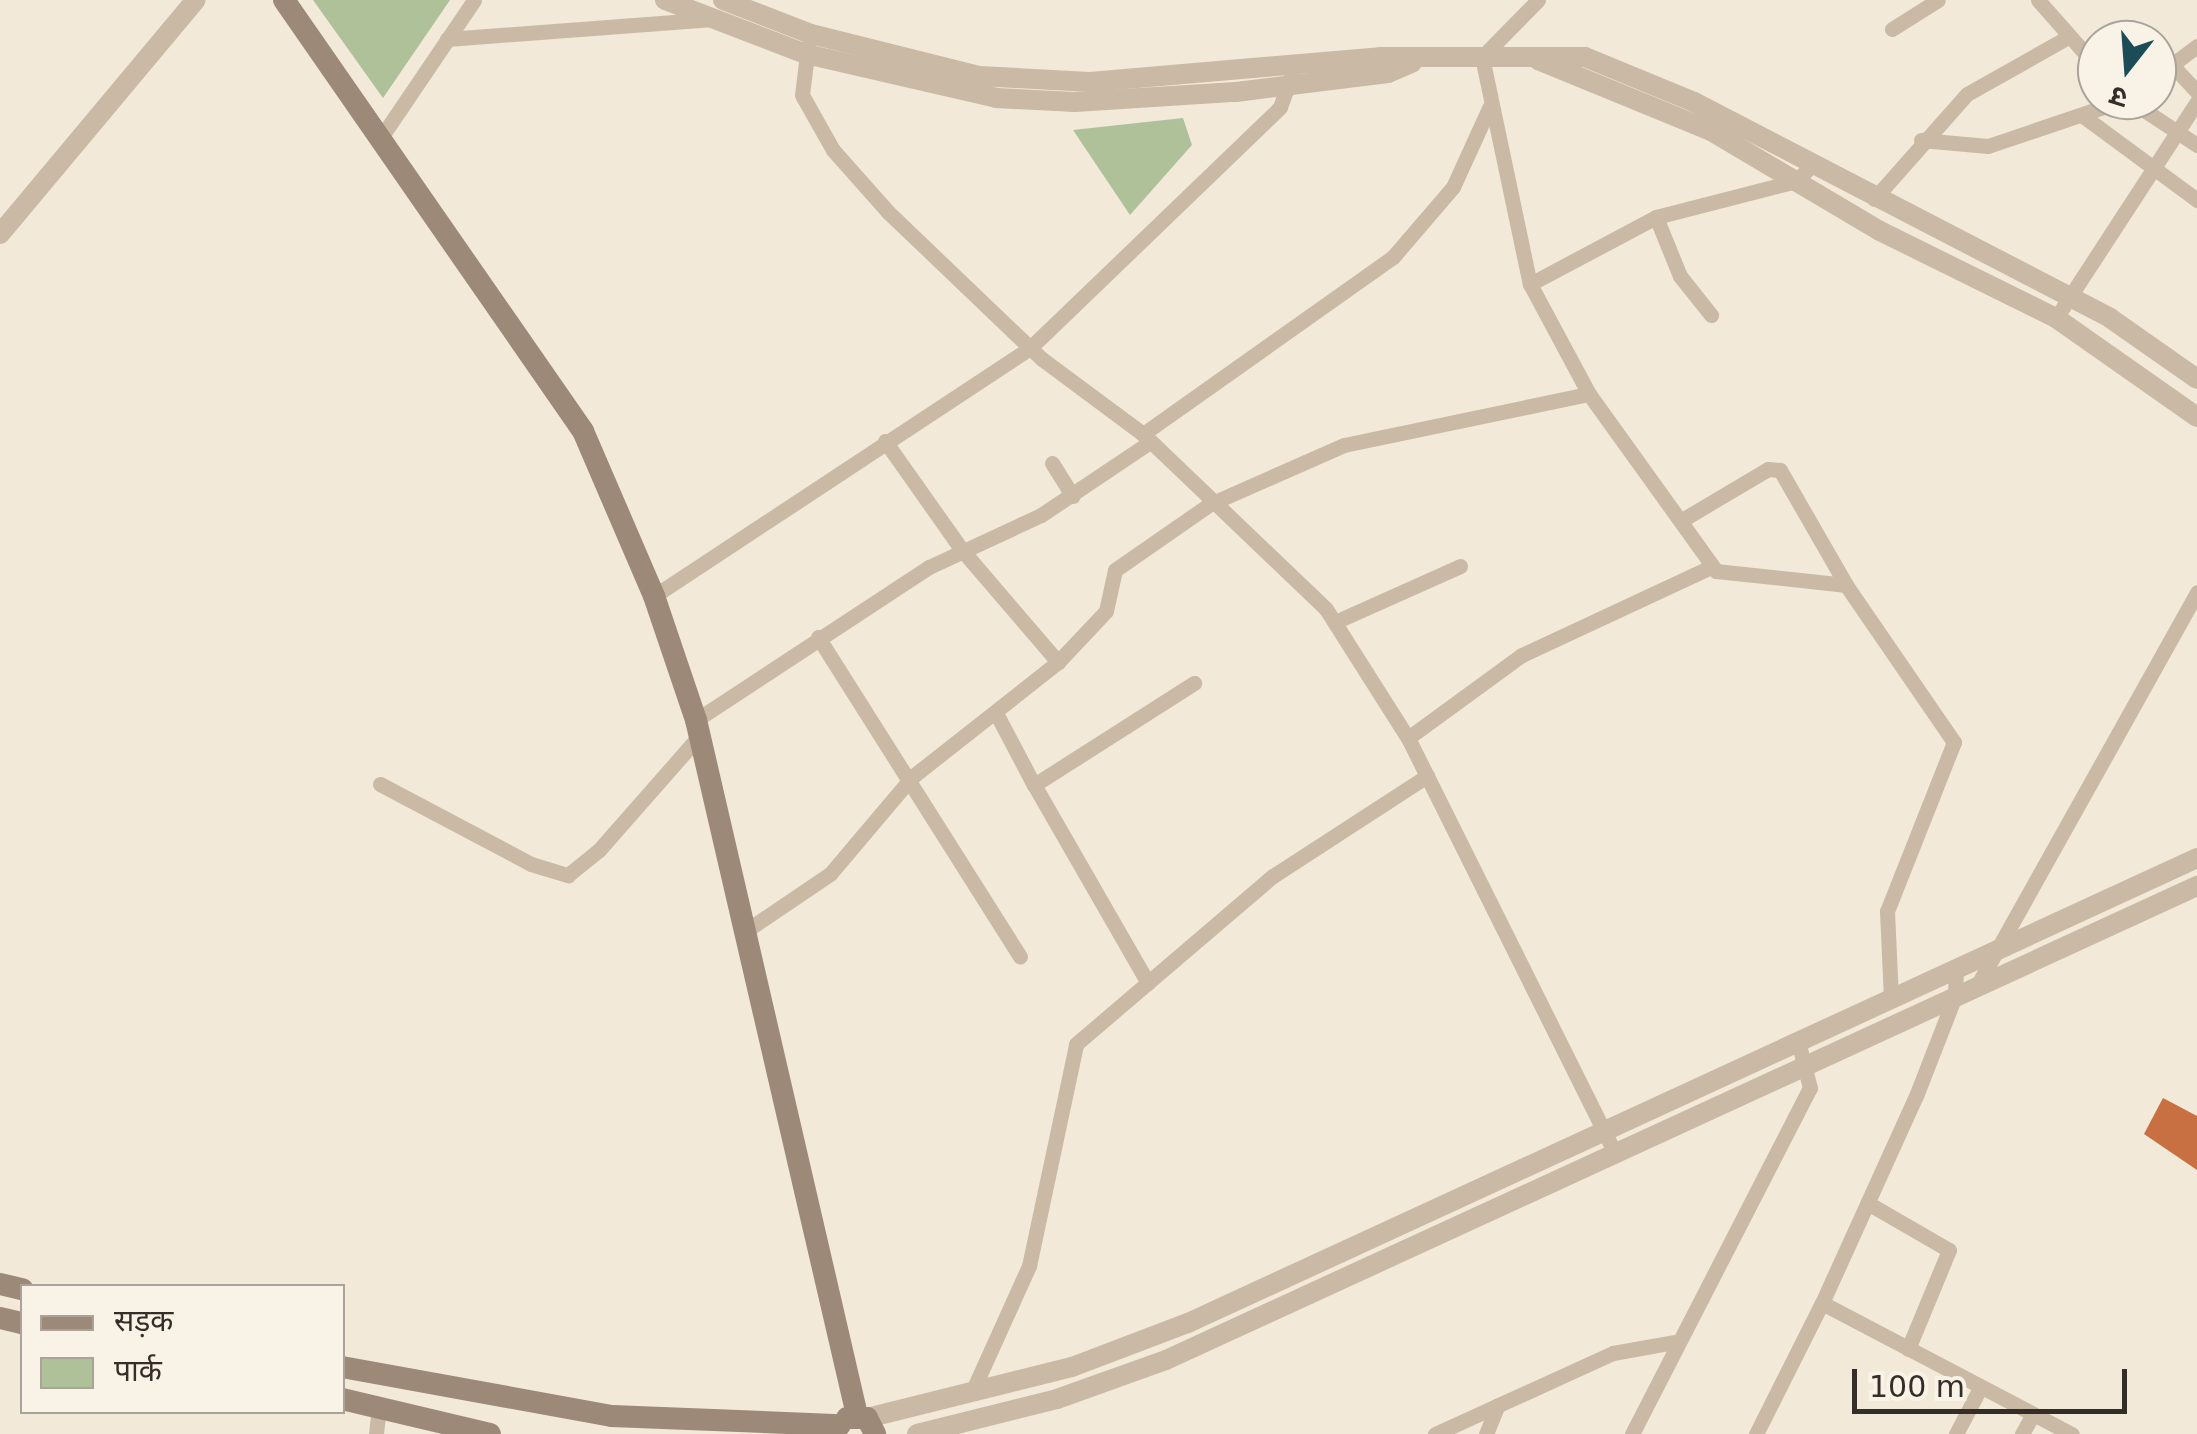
<!DOCTYPE html>
<html>
<head>
<meta charset="utf-8">
<style>
	body { margin:0 }
	#map { position:relative; width:2197px; height:1434px; overflow:hidden; background:#f2e9d9; font-family:"DejaVu Sans","Noto Sans Devanagari",sans-serif }
	div>[style] { position:absolute }
	[style*='--x'] { left:calc(var(--x)*1px); top:calc(var(--y)*1px); width:calc(var(--w)*1px); rotate:calc(var(--a)*1deg) }
	.green>* { inset:0; background:#afc199 }
	.building>* { inset:0; background:#c87041 }
	.minor>* { height:15px; margin:-7.5px; padding:0 7.5px; transform-origin:7.5px; border-radius:7.5px; background:#cabaa5 }
	.tertiary>* { height:20px; margin:-10px; padding:0 10px; transform-origin:10px; border-radius:10px; background:#cabaa5 }
	.secondary>* { height:22px; margin:-11px; padding:0 11px; transform-origin:11px; border-radius:11px; background:#9d8977 }
	span { translate:-50% -50%; white-space:nowrap; text-align:center; line-height:1.15; -webkit-text-stroke:8px #f9f2e6; paint-order:stroke }
	.legend { position:absolute; left:20px; top:1284px; width:325px; height:130px; box-sizing:border-box; background:#f9f2e6; border:2px solid #aba39a; margin:0; padding:12px 18px; list-style:none; font-size:30px; color:#352d27 }
	.legend li { display:flex; align-items:center; gap:20px; height:50px }
	.legend b { width:50px; border:2px solid #aba39a }
	.north { position:absolute; left:2077px; top:20px; width:100px; height:100px; box-sizing:border-box; background:#f9f2e6; border:2px solid #aba39a; border-radius:50%; rotate:197deg; font-size:28px; font-weight:700; line-height:40px; text-align:center; color:#352d27 }
	.north::after { content:''; display:block; margin:auto; width:35px; height:45px; background:#1c4d57; clip-path:polygon(50% 0,100% 100%,50% 72%,0 100%) }
	.scale { position:absolute; left:1852px; top:1369px; width:275px; height:45px; box-sizing:border-box; border:5px solid #352d27; border-top:0; padding-left:12px; font-size:30px; line-height:35px; white-space:nowrap; color:#352d27; -webkit-text-stroke:8px #f9f2e6; paint-order:stroke }
</style>
</head>
<body>
<div id="map">
	<div class="green">
		<div style="clip-path:polygon(313px 0,450px 0,383px 98px)"></div>
		<div style="clip-path:polygon(1183px 118px,1192px 145px,1130px 215px,1073px 130px)"></div>
	</div>
	<div class="building">
		<div style="clip-path:polygon(2163px 1098px,2197px 1116px,2197px 1170px,2144px 1134px)"></div>
	</div>
	<div class="minor">
		<div style="--x:1538;--y:0;--w:80;--a:134.5"></div>
		<div style="--x:1482;--y:57;--w:232;--a:78.1"></div>
		<div style="--x:1530;--y:284;--w:125;--a:61.8"></div>
		<div style="--x:1589;--y:394;--w:218;--a:54.3"></div>
		<div style="--x:1716;--y:571;--w:131;--a:6.1"></div>
		<div style="--x:2038;--y:0;--w:89;--a:48.6"></div>
		<div style="--x:1892;--y:29;--w:54;--a:-32.2"></div>
		<div style="--x:447;--y:39;--w:267;--a:-4.3"></div>
		<div style="--x:808;--y:46;--w:49;--a:97"></div>
		<div style="--x:802;--y:95;--w:63;--a:60.6"></div>
		<div style="--x:833;--y:150;--w:83;--a:48.4"></div>
		<div style="--x:888;--y:212;--w:213;--a:43.7"></div>
		<div style="--x:1042;--y:359;--w:126;--a:36.6"></div>
		<div style="--x:1143;--y:434;--w:253;--a:43.7"></div>
		<div style="--x:1326;--y:609;--w:153;--a:57.6"></div>
		<div style="--x:1408;--y:738;--w:466;--a:63.5"></div>
		<div style="--x:2172;--y:65;--w:37;--a:47"></div>
		<div style="--x:2157;--y:76;--w:50;--a:-36.9"></div>
		<div style="--x:2129;--y:100;--w:82;--a:33.5"></div>
		<div style="--x:2083;--y:116;--w:142;--a:36.4"></div>
		<div style="--x:382;--y:136;--w:164;--a:-55.9"></div>
		<div style="--x:1921;--y:140;--w:67;--a:5.1"></div>
		<div style="--x:1988;--y:146;--w:144;--a:-18.7"></div>
		<div style="--x:1874;--y:199;--w:140;--a:-48.5"></div>
		<div style="--x:1967;--y:94;--w:116;--a:-29.4"></div>
		<div style="--x:1656;--y:217;--w:64;--a:67.9"></div>
		<div style="--x:1680;--y:276;--w:50;--a:51.5"></div>
		<div style="--x:1530;--y:284;--w:143;--a:-28"></div>
		<div style="--x:1656;--y:217;--w:145;--a:-14.4"></div>
		<div style="--x:1796;--y:181;--w:20;--a:-45"></div>
		<div style="--x:2056;--y:318;--w:258;--a:-56.9"></div>
		<div style="--x:1143;--y:434;--w:306;--a:-35.3"></div>
		<div style="--x:1393;--y:257;--w:92;--a:-49.4"></div>
		<div style="--x:1453;--y:187;--w:87;--a:-65.5"></div>
		<div style="--x:885;--y:441;--w:133;--a:54.8"></div>
		<div style="--x:962;--y:550;--w:148;--a:49.4"></div>
		<div style="--x:1052;--y:463;--w:39;--a:58"></div>
		<div style="--x:1682;--y:520;--w:100;--a:-30.7"></div>
		<div style="--x:1768;--y:469;--w:12;--a:5"></div>
		<div style="--x:1780;--y:470;--w:133;--a:60.1"></div>
		<div style="--x:1846;--y:585;--w:191;--a:55.5"></div>
		<div style="--x:1954;--y:742;--w:182;--a:111.6"></div>
		<div style="--x:1887;--y:911;--w:88;--a:87.4"></div>
		<div style="--x:654;--y:596;--w:450;--a:-33.4"></div>
		<div style="--x:1030;--y:348;--w:347;--a:-43.9"></div>
		<div style="--x:1280;--y:107;--w:32;--a:-70"></div>
		<div style="--x:1335;--y:622;--w:137;--a:-24.1"></div>
		<div style="--x:818;--y:637;--w:378;--a:57.7"></div>
		<div style="--x:996;--y:713;--w:81;--a:62.2"></div>
		<div style="--x:696;--y:720;--w:279;--a:-33.3"></div>
		<div style="--x:929;--y:567;--w:123;--a:-24.9"></div>
		<div style="--x:1041;--y:515;--w:131;--a:-33.8"></div>
		<div style="--x:1408;--y:738;--w:141;--a:-36.1"></div>
		<div style="--x:1522;--y:655;--w:208;--a:-25"></div>
		<div style="--x:380;--y:784;--w:171;--a:27.9"></div>
		<div style="--x:531;--y:864;--w:39;--a:17"></div>
		<div style="--x:568;--y:875;--w:40;--a:-39"></div>
		<div style="--x:599;--y:850;--w:153;--a:-48.7"></div>
		<div style="--x:747;--y:930;--w:100;--a:-34"></div>
		<div style="--x:830;--y:874;--w:127;--a:-49.8"></div>
		<div style="--x:912;--y:777;--w:186;--a:-38.2"></div>
		<div style="--x:1058;--y:662;--w:70;--a:-46.7"></div>
		<div style="--x:1106;--y:611;--w:42;--a:-77.6"></div>
		<div style="--x:1115;--y:570;--w:116;--a:-34.8"></div>
		<div style="--x:1210;--y:504;--w:146;--a:-23.8"></div>
		<div style="--x:1344;--y:445;--w:250;--a:-11.8"></div>
		<div style="--x:1148;--y:983;--w:228;--a:-119.9"></div>
		<div style="--x:1034;--y:785;--w:190;--a:-32.5"></div>
		<div style="--x:1977;--y:986;--w:451;--a:-60.8"></div>
		<div style="--x:1871;--y:1205;--w:90;--a:30"></div>
		<div style="--x:1949;--y:1250;--w:107;--a:112.5"></div>
		<div style="--x:1822;--y:1303;--w:227;--a:-65.6"></div>
		<div style="--x:1916;--y:1096;--w:107;--a:-68.7"></div>
		<div style="--x:1955;--y:996;--w:28;--a:-88"></div>
		<div style="--x:972;--y:1392;--w:138;--a:-65.7"></div>
		<div style="--x:1029;--y:1266;--w:227;--a:-78"></div>
		<div style="--x:1076;--y:1044;--w:259;--a:-40.5"></div>
		<div style="--x:1273;--y:876;--w:184;--a:-33"></div>
		<div style="--x:376;--y:1434;--w:27;--a:-84"></div>
		<div style="--x:1435;--y:1434;--w:196;--a:-24.5"></div>
		<div style="--x:1613;--y:1353;--w:63;--a:-10.1"></div>
		<div style="--x:1486;--y:1434;--w:31;--a:-68"></div>
		<div style="--x:1632;--y:1434;--w:389;--a:-62.8"></div>
		<div style="--x:1810;--y:1088;--w:49;--a:-104.3"></div>
		<div style="--x:1756;--y:1434;--w:147;--a:-63.3"></div>
		<div style="--x:1822;--y:1303;--w:282;--a:27.7"></div>
		<div style="--x:1956;--y:1434;--w:50;--a:-62.4"></div>
		<div style="--x:2022;--y:1434;--w:21;--a:-61"></div>
	</div>
	<div class="tertiary">
		<div style="--x:665;--y:0;--w:151;--a:21"></div>
		<div style="--x:806;--y:54;--w:195;--a:13"></div>
		<div style="--x:996;--y:98;--w:79;--a:2.9"></div>
		<div style="--x:1075;--y:102;--w:161;--a:-3.6"></div>
		<div style="--x:1236;--y:92;--w:153;--a:-7.1"></div>
		<div style="--x:1388;--y:73;--w:26;--a:-23"></div>
		<div style="--x:723;--y:0;--w:94;--a:21.1"></div>
		<div style="--x:811;--y:34;--w:173;--a:14"></div>
		<div style="--x:979;--y:76;--w:111;--a:3.1"></div>
		<div style="--x:1090;--y:82;--w:291;--a:-4.9"></div>
		<div style="--x:1380;--y:57;--w:205;--a:0"></div>
		<div style="--x:1585;--y:57;--w:118;--a:22.4"></div>
		<div style="--x:1694;--y:102;--w:469;--a:27.4"></div>
		<div style="--x:2110;--y:318;--w:106;--a:35"></div>
		<div style="--x:1538;--y:60;--w:187;--a:22.3"></div>
		<div style="--x:1711;--y:131;--w:196;--a:30.6"></div>
		<div style="--x:1880;--y:231;--w:196;--a:26.3"></div>
		<div style="--x:2056;--y:318;--w:172;--a:35.1"></div>
		<div style="--x:0;--y:234;--w:305;--a:-50.1"></div>
		<div style="--x:867;--y:1418;--w:211;--a:-14"></div>
		<div style="--x:1072;--y:1367;--w:124;--a:-20.8"></div>
		<div style="--x:1188;--y:1323;--w:1111;--a:-24.74"></div>
		<div style="--x:917;--y:1434;--w:144;--a:-14"></div>
		<div style="--x:1057;--y:1399;--w:116;--a:-19.7"></div>
		<div style="--x:1166;--y:1360;--w:1135;--a:-24.69"></div>
	</div>
	<div class="secondary">
		<div style="--x:284;--y:0;--w:525;--a:55.25"></div>
		<div style="--x:583;--y:431;--w:180;--a:66.7"></div>
		<div style="--x:654;--y:596;--w:131;--a:71.3"></div>
		<div style="--x:696;--y:720;--w:713;--a:76.96"></div>
		<div style="--x:0;--y:1284;--w:23;--a:13"></div>
		<div style="--x:0;--y:1318;--w:23;--a:13"></div>
		<div style="--x:342;--y:1367;--w:274;--a:10.3"></div>
		<div style="--x:612;--y:1416;--w:228;--a:2.3"></div>
		<div style="--x:342;--y:1399;--w:152;--a:13.3"></div>
		<div style="--x:847;--y:1418;--w:20;--a:0"></div>
		<div style="--x:867;--y:1418;--w:18;--a:63"></div>
	</div>
	<ul class="legend">
	<li><b style="height:12px;background:#9d8977"></b>सड़क</li>
	<li><b style="height:28px;background:#afc199"></b>पार्क</li>
	</ul>
	<div class="north">उ</div>
	<div class="scale">100 m</div>
</div>
</body>
</html>
